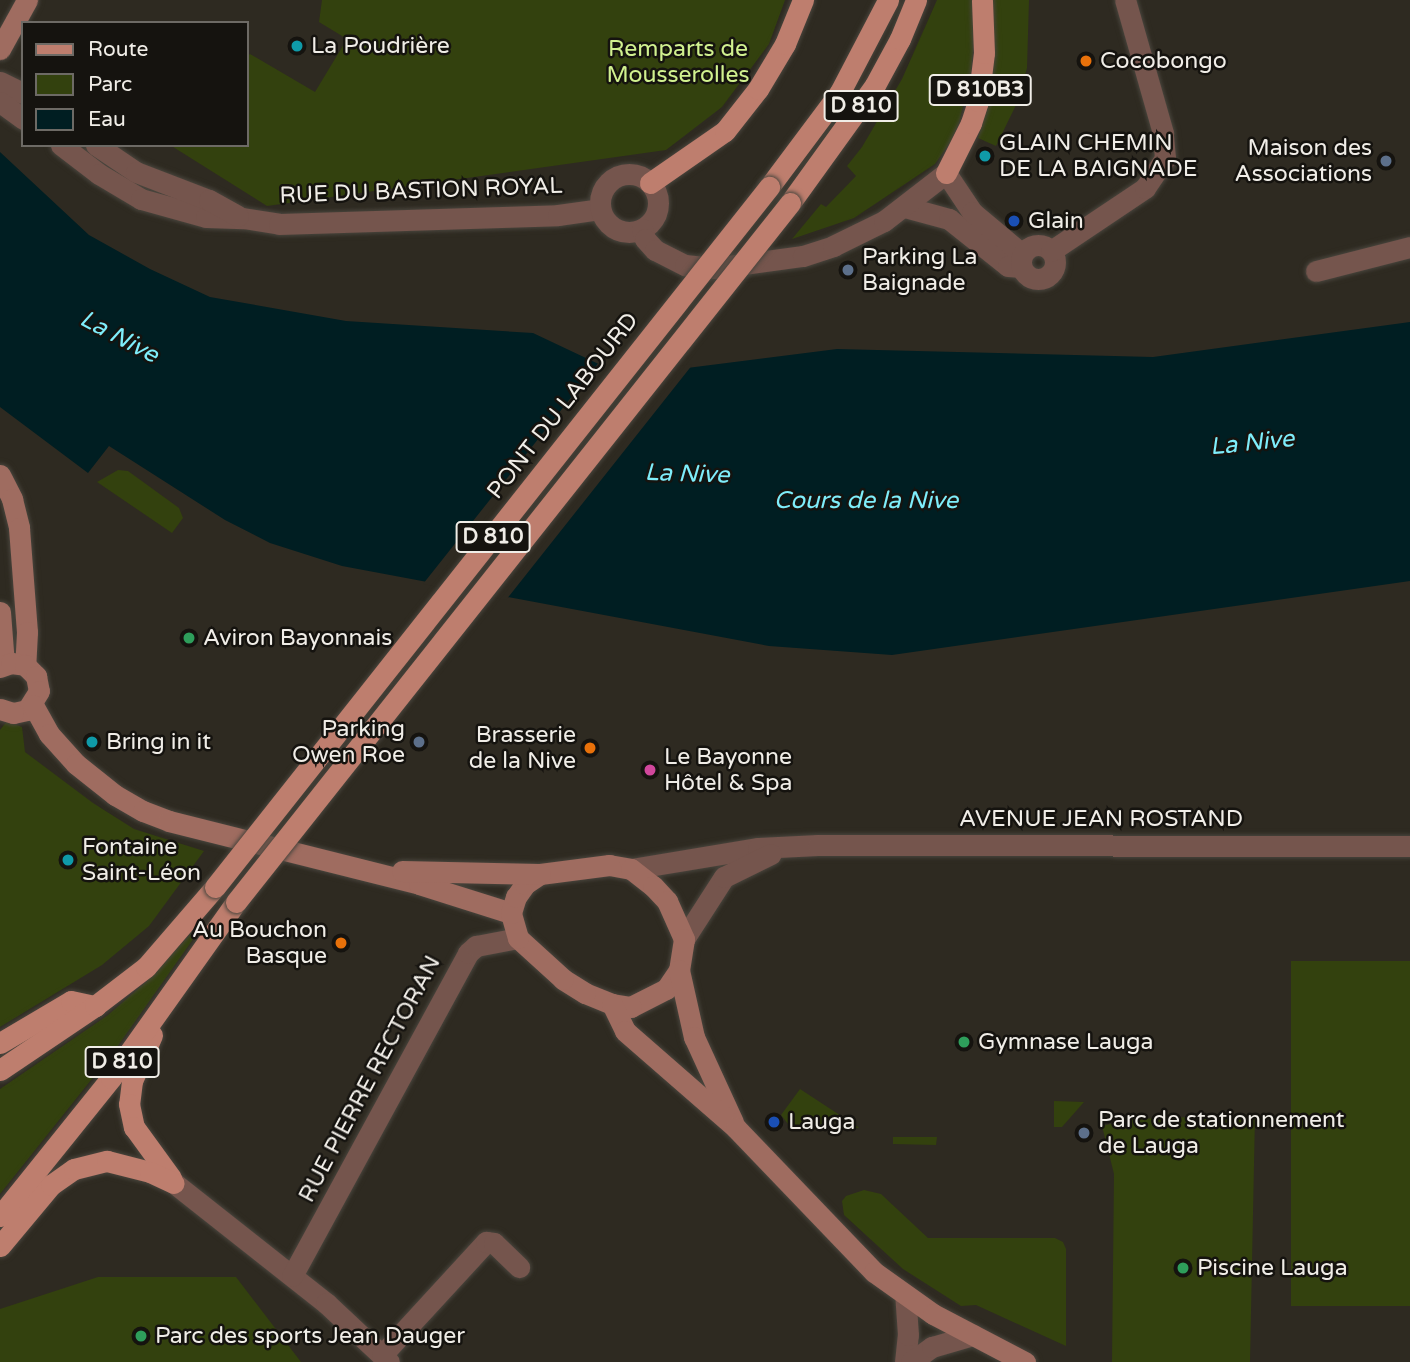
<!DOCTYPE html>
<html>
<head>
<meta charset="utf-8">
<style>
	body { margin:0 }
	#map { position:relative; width:1410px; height:1362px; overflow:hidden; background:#2e2a21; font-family:"Varela Round",sans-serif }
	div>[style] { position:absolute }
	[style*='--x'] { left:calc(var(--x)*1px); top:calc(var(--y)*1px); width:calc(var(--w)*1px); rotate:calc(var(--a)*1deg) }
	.green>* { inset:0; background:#33410e; transform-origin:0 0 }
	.water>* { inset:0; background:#001e22 }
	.pier>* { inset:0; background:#2e2a21 }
	.roads { filter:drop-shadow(0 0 2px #49453d) drop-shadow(0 0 2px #49453d) }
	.street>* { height:21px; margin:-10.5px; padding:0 10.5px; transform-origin:10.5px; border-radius:10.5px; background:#75554d }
	.street>.ring { margin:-10.5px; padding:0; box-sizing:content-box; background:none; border:21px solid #75554d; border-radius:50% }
	.secondary>* { height:21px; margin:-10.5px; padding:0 10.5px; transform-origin:10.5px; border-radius:10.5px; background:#9f6c60 }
	.primary>* { height:21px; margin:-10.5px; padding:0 10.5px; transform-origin:10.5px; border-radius:10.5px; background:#be7e6e }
	.bridges { filter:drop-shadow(0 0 2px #49453d) drop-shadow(0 0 2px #49453d) }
	.primary-bridge>* { height:21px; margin:-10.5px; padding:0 10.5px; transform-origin:10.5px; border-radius:10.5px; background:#be7e6e }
	.dots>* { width:19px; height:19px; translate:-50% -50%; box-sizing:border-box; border:4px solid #15130f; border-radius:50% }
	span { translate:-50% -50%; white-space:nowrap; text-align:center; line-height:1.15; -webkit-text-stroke:5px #15130f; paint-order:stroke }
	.shield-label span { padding:2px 5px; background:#15130f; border:2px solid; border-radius:5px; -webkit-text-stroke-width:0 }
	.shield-label { font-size:21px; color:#f0ede7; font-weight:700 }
	.poi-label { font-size:23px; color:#f0ede7 }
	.left { translate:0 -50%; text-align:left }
	.right { translate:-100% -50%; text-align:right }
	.park-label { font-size:23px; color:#d1f18f }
	.street-label { font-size:23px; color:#f0ede7 }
	.water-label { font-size:24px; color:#7eedfa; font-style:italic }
	.legend { position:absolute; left:21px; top:21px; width:228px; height:126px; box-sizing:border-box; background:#15130f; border:2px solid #6d6a65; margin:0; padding:9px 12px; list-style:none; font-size:21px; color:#f0ede7 }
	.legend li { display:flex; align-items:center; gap:14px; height:35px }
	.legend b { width:35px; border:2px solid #6d6a65 }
</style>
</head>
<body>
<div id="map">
	<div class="green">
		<div style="clip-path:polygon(322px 0,785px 0,769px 44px,722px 107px,666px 150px,267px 206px,170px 145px,247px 145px,247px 56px,250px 54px,315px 92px,347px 39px,319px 22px)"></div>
		<div style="clip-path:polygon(937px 0,973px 0,975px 32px,971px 72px,959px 123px,951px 141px,935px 164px,854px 218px,792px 239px,821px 204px,826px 207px,856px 176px,847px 166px,862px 147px,902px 79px)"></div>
		<div style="clip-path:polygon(993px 0,1029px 0,1027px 68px,1017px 103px,996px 146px,978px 138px,990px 97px)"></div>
		<div style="clip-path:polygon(118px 470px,128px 471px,179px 508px,183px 518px,172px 533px,97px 482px)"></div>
		<div style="clip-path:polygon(7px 721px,22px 727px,25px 752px,93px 803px,134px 829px,204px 851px,149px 926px,102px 965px,0 1027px,0 730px)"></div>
		<div style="clip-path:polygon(198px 926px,201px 928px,115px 1050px,0 1194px,0 1089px,108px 1015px,146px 982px)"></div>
		<div style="left:1291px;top:961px;width:119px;height:345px"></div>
		<div style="clip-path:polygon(800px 1089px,858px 1127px,859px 1128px,845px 1128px,844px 1121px,825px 1122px,825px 1129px,791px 1128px,781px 1115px)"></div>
		<div style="clip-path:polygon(1054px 1101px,1084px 1102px,1062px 1127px,1054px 1127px)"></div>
		<div style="clip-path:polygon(1255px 1115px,1250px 1362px,1112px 1362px,1114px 1174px,1102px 1126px,1132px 1119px)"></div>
		<div style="clip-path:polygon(893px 1137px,937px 1137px,936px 1145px,893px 1144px)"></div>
		<div style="clip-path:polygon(864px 1190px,881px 1194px,928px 1238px,1055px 1238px,1063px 1242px,1066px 1249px,1066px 1346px,976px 1305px,961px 1306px,903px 1269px,844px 1215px,842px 1201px,846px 1196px)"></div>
		<div style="clip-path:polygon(98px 1277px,236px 1277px,301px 1362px,0 1362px,0 1309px)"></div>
	</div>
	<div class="water">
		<div style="clip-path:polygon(0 152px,89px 235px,150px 269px,210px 297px,346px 321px,533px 333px,624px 376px,837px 349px,1153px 357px,1410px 322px,1410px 581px,892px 655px,769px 646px,342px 566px,270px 543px,225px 520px,109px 446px,88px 473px,0 407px)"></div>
	</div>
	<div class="pier">
		<div style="clip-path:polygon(600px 361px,625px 373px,693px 364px,506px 600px,423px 584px)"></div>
	</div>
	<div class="roads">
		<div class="street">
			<div style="--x:0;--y:82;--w:25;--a:26"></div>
			<div style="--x:0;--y:102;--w:29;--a:36"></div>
			<div style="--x:61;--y:145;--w:48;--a:37.3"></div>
			<div style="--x:99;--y:174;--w:49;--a:30.8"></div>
			<div style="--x:141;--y:199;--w:67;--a:15.5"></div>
			<div style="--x:206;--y:217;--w:37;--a:2"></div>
			<div style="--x:243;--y:218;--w:36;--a:9"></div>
			<div style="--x:279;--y:224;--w:279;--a:-1.8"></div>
			<div style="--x:558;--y:215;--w:42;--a:-8.1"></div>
			<div style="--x:96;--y:145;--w:48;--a:34"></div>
			<div style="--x:136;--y:172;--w:78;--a:21"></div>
			<div style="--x:209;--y:200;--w:33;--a:29"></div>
			<div class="ring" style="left:600px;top:174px;width:37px;height:37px"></div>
			<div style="--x:905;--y:207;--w:46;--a:15.3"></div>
			<div style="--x:949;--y:219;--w:75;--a:38.5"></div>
			<div style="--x:1008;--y:266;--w:13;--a:4"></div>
			<div style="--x:642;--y:229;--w:10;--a:73"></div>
			<div style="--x:645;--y:239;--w:15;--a:48"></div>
			<div style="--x:655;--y:250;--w:34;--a:27"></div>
			<div style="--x:685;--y:265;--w:29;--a:6"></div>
			<div style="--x:714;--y:268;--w:90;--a:-7.7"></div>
			<div style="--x:803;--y:256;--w:32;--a:-18"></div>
			<div style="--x:833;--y:246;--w:57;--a:-26.1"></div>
			<div style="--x:884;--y:221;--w:78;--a:-37.7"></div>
			<div style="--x:946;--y:173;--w:47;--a:56.3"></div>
			<div style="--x:972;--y:212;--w:65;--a:40"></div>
			<div class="ring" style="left:1021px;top:245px;width:13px;height:13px"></div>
			<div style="--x:1051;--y:251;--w:113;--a:-33.8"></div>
			<div style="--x:1145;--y:188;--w:36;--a:-56"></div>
			<div style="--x:1165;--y:158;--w:25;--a:-95"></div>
			<div style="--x:1163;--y:133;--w:138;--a:-105.9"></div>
			<div style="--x:1316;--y:271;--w:97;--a:-14.3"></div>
			<div style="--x:631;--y:869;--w:129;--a:-9.4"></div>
			<div style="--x:758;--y:848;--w:60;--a:-2.9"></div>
			<div style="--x:818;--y:845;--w:592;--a:0.1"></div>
			<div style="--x:684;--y:939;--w:74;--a:-57.2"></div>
			<div style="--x:724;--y:877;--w:52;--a:-26.1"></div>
			<div style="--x:174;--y:1183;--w:194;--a:38.3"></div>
			<div style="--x:326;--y:1303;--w:86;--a:43.1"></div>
			<div style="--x:292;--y:1276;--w:368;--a:-61.4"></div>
			<div style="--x:468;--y:953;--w:11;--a:-41"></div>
			<div style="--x:476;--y:946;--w:43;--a:-10.8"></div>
			<div style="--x:382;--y:1355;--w:154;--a:-47.4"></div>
			<div style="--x:486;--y:1242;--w:8;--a:7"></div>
			<div style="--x:494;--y:1243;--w:35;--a:44"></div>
			<div style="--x:905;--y:1362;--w:27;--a:-84"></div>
			<div style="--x:908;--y:1335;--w:39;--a:-94"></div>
			<div style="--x:911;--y:1362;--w:26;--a:-36"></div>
			<div style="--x:932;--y:1347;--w:43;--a:-16.3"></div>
		</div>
		<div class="secondary">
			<div style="--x:0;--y:49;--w:56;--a:-61.1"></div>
			<div style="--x:0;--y:475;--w:27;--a:63"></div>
			<div style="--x:12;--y:499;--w:30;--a:76"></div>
			<div style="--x:19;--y:528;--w:104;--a:85.6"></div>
			<div style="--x:27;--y:632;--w:33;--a:93"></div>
			<div style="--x:0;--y:612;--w:52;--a:85.6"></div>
			<div style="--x:0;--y:667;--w:12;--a:-20"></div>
			<div style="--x:11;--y:663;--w:14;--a:8"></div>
			<div style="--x:25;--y:665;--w:16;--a:45"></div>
			<div style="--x:36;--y:676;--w:15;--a:79"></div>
			<div style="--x:39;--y:691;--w:22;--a:122"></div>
			<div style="--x:27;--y:710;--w:14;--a:168"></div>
			<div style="--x:13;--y:713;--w:14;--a:-163"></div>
			<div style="--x:33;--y:705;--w:33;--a:61"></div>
			<div style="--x:49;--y:734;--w:40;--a:48"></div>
			<div style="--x:76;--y:764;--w:50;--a:38.5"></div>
			<div style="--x:115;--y:795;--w:32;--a:30"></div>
			<div style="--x:143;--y:811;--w:28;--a:21"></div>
			<div style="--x:169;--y:821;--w:258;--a:14.1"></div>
			<div style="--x:419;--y:884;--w:96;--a:17.5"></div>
			<div style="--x:609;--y:865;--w:22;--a:10"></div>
			<div style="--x:631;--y:869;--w:28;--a:38"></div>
			<div style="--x:653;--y:886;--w:21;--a:47"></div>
			<div style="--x:667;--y:901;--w:42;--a:65.9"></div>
			<div style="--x:684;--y:939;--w:31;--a:99"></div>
			<div style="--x:679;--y:970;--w:23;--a:124"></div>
			<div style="--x:666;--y:989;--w:39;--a:153"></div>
			<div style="--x:631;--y:1007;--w:19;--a:-171"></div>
			<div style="--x:612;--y:1004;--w:29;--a:-158"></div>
			<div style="--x:585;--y:993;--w:26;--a:-148"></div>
			<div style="--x:563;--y:979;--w:61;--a:-137.7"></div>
			<div style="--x:518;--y:938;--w:26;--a:-106"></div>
			<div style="--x:511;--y:913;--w:17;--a:-73"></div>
			<div style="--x:516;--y:897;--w:16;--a:-55"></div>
			<div style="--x:525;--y:884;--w:18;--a:-34"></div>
			<div style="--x:540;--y:874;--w:70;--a:-7.4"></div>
			<div style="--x:402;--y:871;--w:138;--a:1.2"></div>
			<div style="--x:679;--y:970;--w:69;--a:77.4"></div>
			<div style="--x:694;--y:1037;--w:94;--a:65.4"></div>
			<div style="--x:612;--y:1004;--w:30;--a:64"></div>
			<div style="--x:625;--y:1031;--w:147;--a:41.1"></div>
			<div style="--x:736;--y:1128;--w:199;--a:46.2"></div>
			<div style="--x:874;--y:1272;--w:72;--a:35.4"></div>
			<div style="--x:933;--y:1314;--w:104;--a:27.6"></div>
		</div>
		<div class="primary">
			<div style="--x:946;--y:173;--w:56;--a:-63.4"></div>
			<div style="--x:971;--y:123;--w:23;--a:-72"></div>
			<div style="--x:978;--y:101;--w:48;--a:-82.9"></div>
			<div style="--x:984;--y:53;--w:53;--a:-92.2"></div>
			<div style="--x:650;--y:183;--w:91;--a:-34.7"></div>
			<div style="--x:725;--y:131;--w:53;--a:-51.8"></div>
			<div style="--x:758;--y:89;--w:52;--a:-59"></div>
			<div style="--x:785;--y:44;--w:48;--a:-67.8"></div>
			<div style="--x:769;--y:187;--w:119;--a:-53.2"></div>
			<div style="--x:840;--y:92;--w:104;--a:-62.4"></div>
			<div style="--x:790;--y:203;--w:145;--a:-54.2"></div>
			<div style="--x:875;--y:85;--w:52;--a:-61.5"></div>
			<div style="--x:900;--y:39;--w:42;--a:-67.7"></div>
			<div style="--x:152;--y:1035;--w:50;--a:113.5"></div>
			<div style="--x:132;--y:1081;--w:23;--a:97"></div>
			<div style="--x:129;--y:1104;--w:24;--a:78"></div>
			<div style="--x:134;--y:1127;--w:63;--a:54"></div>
			<div style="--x:0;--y:1043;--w:82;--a:-30.6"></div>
			<div style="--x:71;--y:1001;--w:25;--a:12"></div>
			<div style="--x:0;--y:1070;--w:115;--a:-34"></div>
			<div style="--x:95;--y:1006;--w:64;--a:-37.4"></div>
			<div style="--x:146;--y:967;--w:106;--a:-49.2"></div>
			<div style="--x:0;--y:1216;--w:177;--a:-51.2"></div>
			<div style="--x:111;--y:1078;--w:216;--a:-54.6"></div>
			<div style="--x:0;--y:1246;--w:80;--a:-50.1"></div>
			<div style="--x:51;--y:1185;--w:28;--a:-35"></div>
			<div style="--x:74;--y:1169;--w:34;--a:-14"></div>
			<div style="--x:107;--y:1161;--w:44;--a:14.3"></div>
			<div style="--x:150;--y:1172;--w:26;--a:25"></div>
		</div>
	</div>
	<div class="bridges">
		<div class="primary-bridge">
			<div style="--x:215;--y:887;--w:893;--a:-51.64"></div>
			<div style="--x:236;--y:902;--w:892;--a:-51.6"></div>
		</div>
	</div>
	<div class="dots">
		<div style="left:297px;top:46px;background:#0f9aa8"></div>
		<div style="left:1086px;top:61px;background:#e8710a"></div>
		<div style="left:985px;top:156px;background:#0f9aa8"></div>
		<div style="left:1386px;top:161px;background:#5c6f8a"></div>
		<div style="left:1014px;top:221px;background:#1a4fb4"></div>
		<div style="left:848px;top:270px;background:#5c6f8a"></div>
		<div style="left:189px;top:638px;background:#2e9e5b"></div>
		<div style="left:92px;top:742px;background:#0f9aa8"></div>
		<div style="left:419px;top:742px;background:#5c6f8a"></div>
		<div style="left:590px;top:748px;background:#e8710a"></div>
		<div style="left:650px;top:770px;background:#d1479c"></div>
		<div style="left:68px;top:860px;background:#0f9aa8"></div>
		<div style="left:341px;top:943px;background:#e8710a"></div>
		<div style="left:964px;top:1042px;background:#2e9e5b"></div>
		<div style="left:774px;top:1122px;background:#1a4fb4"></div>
		<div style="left:1084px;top:1133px;background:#5c6f8a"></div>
		<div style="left:1183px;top:1268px;background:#2e9e5b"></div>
		<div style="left:141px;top:1336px;background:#2e9e5b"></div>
	</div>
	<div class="shield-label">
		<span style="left:980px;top:90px">D 810B3</span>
		<span style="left:861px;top:106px">D 810</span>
		<span style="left:493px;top:537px">D 810</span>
		<span style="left:122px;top:1062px">D 810</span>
	</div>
	<div class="poi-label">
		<span class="left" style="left:311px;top:46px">La Poudrière</span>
		<span class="left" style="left:1100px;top:61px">Cocobongo</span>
		<span class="left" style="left:999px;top:156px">GLAIN CHEMIN<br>DE LA BAIGNADE</span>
		<span class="right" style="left:1372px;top:161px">Maison des<br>Associations</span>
		<span class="left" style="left:1028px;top:221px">Glain</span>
		<span class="left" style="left:862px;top:270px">Parking La<br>Baignade</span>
		<span class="left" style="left:203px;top:638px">Aviron Bayonnais</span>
		<span class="right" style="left:405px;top:742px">Parking<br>Owen Roe</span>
		<span class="right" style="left:576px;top:748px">Brasserie<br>de la Nive</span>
		<span class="left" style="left:106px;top:742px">Bring in it</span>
		<span class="left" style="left:664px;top:770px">Le Bayonne<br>Hôtel &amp; Spa</span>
		<span class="left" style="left:82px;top:860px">Fontaine<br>Saint-Léon</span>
		<span class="right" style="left:327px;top:943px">Au Bouchon<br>Basque</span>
		<span class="left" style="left:978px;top:1042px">Gymnase Lauga</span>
		<span class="left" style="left:1098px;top:1133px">Parc de stationnement<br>de Lauga</span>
		<span class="left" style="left:788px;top:1122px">Lauga</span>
		<span class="left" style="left:1197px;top:1268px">Piscine Lauga</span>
		<span class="left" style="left:155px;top:1336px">Parc des sports Jean Dauger</span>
	</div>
	<div class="park-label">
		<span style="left:678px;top:62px">Remparts de<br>Mousserolles</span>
	</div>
	<div class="street-label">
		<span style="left:421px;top:191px;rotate:-2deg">RUE DU BASTION ROYAL</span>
		<span style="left:563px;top:406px;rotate:-52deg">PONT DU LABOURD</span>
		<span style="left:1101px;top:819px">AVENUE JEAN ROSTAND</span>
		<span style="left:370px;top:1079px;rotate:-62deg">RUE PIERRE RECTORAN</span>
	</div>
	<div class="water-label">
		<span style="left:119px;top:337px;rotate:28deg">La Nive</span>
		<span style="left:1252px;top:443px;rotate:-6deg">La Nive</span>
		<span style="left:687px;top:474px;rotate:2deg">La Nive</span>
		<span style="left:866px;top:501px">Cours de la Nive</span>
	</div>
	<ul class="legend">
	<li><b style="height:9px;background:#be7e6e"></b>Route</li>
	<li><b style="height:19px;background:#33410e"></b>Parc</li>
	<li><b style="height:19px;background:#001e22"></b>Eau</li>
	</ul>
</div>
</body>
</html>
